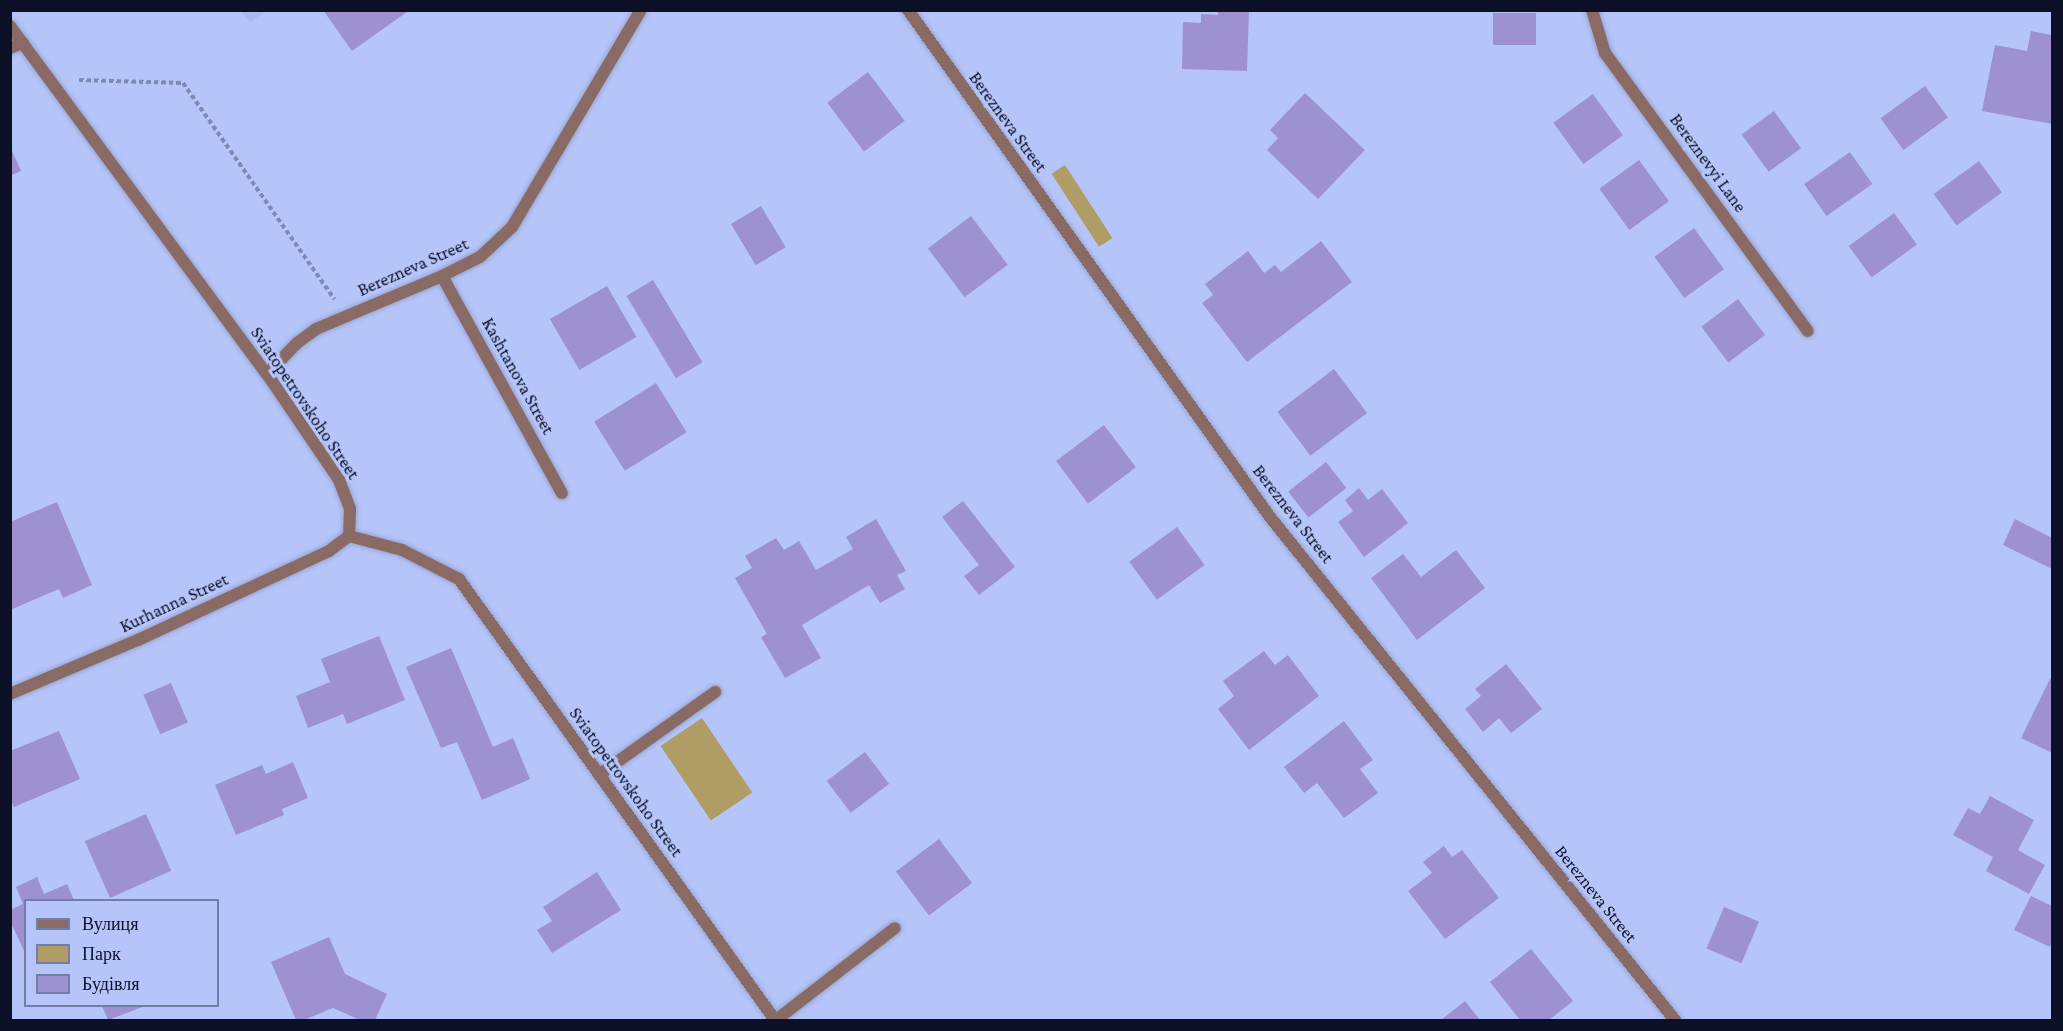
<!DOCTYPE html>
<html>
<head>
<meta charset="utf-8">
<style>
	body { margin:0 }
	#map { position:relative; width:2063px; height:1031px; overflow:hidden; background:#b6c5f9; font-family:"Crimson Pro",serif }
	div>[style] { position:absolute }
	[style*='--x'] { left:calc(var(--x)*1px); top:calc(var(--y)*1px); width:calc(var(--w)*1px); rotate:calc(var(--a)*1deg) }
	.built>* { inset:0; background:#a9b9f2 }
	.green>* { inset:0; background:#b09d65; transform-origin:0 0 }
	.building>* { inset:0; background:#9d91d2; transform-origin:0 0 }
	.path>* { height:4px; margin-top:-2px; transform-origin:0; background:repeating-linear-gradient(90deg,#7e89b4 0 4.5px,transparent 0 7.5px) }
	.roads { filter:drop-shadow(0 0 2px #97a5d3) drop-shadow(0 0 2px #97a5d3) }
	.lane>* { height:12px; margin:-6px; padding:0 6px; transform-origin:6px; border-radius:6px; background:#8a6a64 }
	.street>* { height:12px; margin:-6px; padding:0 6px; transform-origin:6px; border-radius:6px; background:#8a6a64 }
	span { translate:-50% -50%; white-space:nowrap; text-align:center; line-height:1.15; -webkit-text-stroke:6px #b6c5f9; paint-order:stroke }
	.street-label { font-size:18px; color:#0c1128 }
	.frame { position:absolute; inset:0; border:12px solid #0c1128; pointer-events:none }
	.legend { position:absolute; left:24px; top:899px; width:195px; height:108px; box-sizing:border-box; background:#b6c5f9; border:2px solid #727da5; margin:0; padding:8px 10px; list-style:none; font-size:18px; color:#0c1128 }
	.legend li { display:flex; align-items:center; gap:12px; height:30px }
	.legend b { width:30px; border:2px solid #727da5 }
</style>
</head>
<body>
<div id="map">
	<div class="built">
		<div style="clip-path:polygon(241px 11px,266px 11px,250px 22px)"></div>
	</div>
	<div class="green">
		<div style="left:1065px;top:165px;width:87px;height:16px;rotate:57deg"></div>
		<div style="left:702px;top:718px;width:90px;height:50px;rotate:56deg"></div>
	</div>
	<div class="building">
		<div style="clip-path:polygon(323px 10px,406px 10px,407px 12px,352px 51px)"></div>
		<div style="clip-path:polygon(1218px 10px,1249px 10px,1247px 71px,1182px 69px,1183px 22px,1201px 23px,1201px 14px,1218px 15px)"></div>
		<div style="left:1493px;top:13px;width:43px;height:32px"></div>
		<div style="clip-path:polygon(2031px 31px,2052px 35px,2052px 124px,1982px 111px,1995px 45px,2027px 51px)"></div>
		<div style="left:868px;top:72px;width:61px;height:51px;rotate:53deg"></div>
		<div style="left:1925px;top:86px;width:39px;height:55px;rotate:54deg"></div>
		<div style="clip-path:polygon(1305px 93px,1365px 150px,1318px 199px,1267px 150px,1278px 138px,1270px 130px)"></div>
		<div style="left:1593px;top:94px;width:51px;height:49px;rotate:54deg"></div>
		<div style="left:1774px;top:111px;width:46px;height:40px;rotate:54deg"></div>
		<div style="clip-path:polygon(10px 146px,21px 171px,10px 176px)"></div>
		<div style="left:1850px;top:152px;width:39px;height:56px;rotate:55deg"></div>
		<div style="left:1639px;top:160px;width:51px;height:49px;rotate:54deg"></div>
		<div style="left:1979px;top:161px;width:39px;height:56px;rotate:54deg"></div>
		<div style="left:761px;top:206px;width:48px;height:35px;rotate:59deg"></div>
		<div style="left:1894px;top:213px;width:39px;height:56px;rotate:54deg"></div>
		<div style="left:971px;top:216px;width:61px;height:54px;rotate:53deg"></div>
		<div style="left:1694px;top:228px;width:51px;height:49px;rotate:54deg"></div>
		<div style="clip-path:polygon(1321px 241px,1352px 282px,1247px 362px,1202px 303px,1213px 295px,1205px 284px,1248px 251px,1264px 273px,1275px 265px,1281px 272px)"></div>
		<div style="left:653px;top:280px;width:96px;height:31px;rotate:59deg"></div>
		<div style="left:607px;top:286px;width:59px;height:66px;rotate:60deg"></div>
		<div style="left:1738px;top:299px;width:45px;height:46px;rotate:53deg"></div>
		<div style="left:1334px;top:369px;width:55px;height:71px;rotate:53deg"></div>
		<div style="left:656px;top:383px;width:58px;height:73px;rotate:58deg"></div>
		<div style="left:1104px;top:425px;width:53px;height:60px;rotate:53deg"></div>
		<div style="left:1326px;top:462px;width:33px;height:48px;rotate:52deg"></div>
		<div style="clip-path:polygon(1359px 488px,1368px 500px,1382px 489px,1408px 523px,1364px 557px,1338px 522px,1353px 511px,1345px 500px)"></div>
		<div style="clip-path:polygon(963px 501px,1015px 567px,979px 595px,964px 576px,979px 565px,942px 517px)"></div>
		<div style="clip-path:polygon(57px 502px,92px 585px,63px 598px,59px 589px,10px 610px,10px 522px)"></div>
		<div style="clip-path:polygon(876px 519px,906px 571px,897px 575px,905px 589px,880px 603px,869px 585px,802px 625px,821px 658px,785px 678px,761px 637px,767px 634px,735px 578px,752px 568px,745px 556px,776px 538px,784px 550px,799px 541px,816px 570px,853px 549px,846px 537px)"></div>
		<div style="clip-path:polygon(2015px 519px,2052px 538px,2052px 569px,2003px 545px)"></div>
		<div style="left:1177px;top:527px;width:47px;height:59px;rotate:54deg"></div>
		<div style="clip-path:polygon(1456px 550px,1485px 588px,1417px 640px,1371px 578px,1403px 554px,1421px 577px)"></div>
		<div style="clip-path:polygon(379px 636px,405px 700px,347px 724px,343px 714px,308px 728px,296px 696px,330px 682px,321px 659px)"></div>
		<div style="clip-path:polygon(451px 648px,493px 747px,513px 738px,530px 779px,482px 800px,457px 742px,441px 748px,406px 667px)"></div>
		<div style="clip-path:polygon(1264px 651px,1275px 665px,1288px 655px,1319px 696px,1249px 750px,1218px 709px,1234px 696px,1223px 681px)"></div>
		<div style="clip-path:polygon(1506px 664px,1542px 709px,1511px 733px,1499px 718px,1483px 732px,1465px 709px,1481px 696px,1475px 689px)"></div>
		<div style="clip-path:polygon(2050px 679px,2052px 680px,2052px 753px,2021px 738px)"></div>
		<div style="left:171px;top:683px;width:43px;height:30px;rotate:67deg"></div>
		<div style="clip-path:polygon(1344px 721px,1373px 760px,1360px 769px,1378px 793px,1344px 818px,1317px 783px,1304px 793px,1284px 767px)"></div>
		<div style="clip-path:polygon(59px 731px,80px 779px,14px 807px,10px 799px,10px 751px)"></div>
		<div style="left:865px;top:752px;width:40px;height:48px;rotate:53deg"></div>
		<div style="clip-path:polygon(293px 762px,308px 798px,282px 809px,284px 815px,236px 835px,215px 785px,262px 765px,266px 774px)"></div>
		<div style="clip-path:polygon(1990px 796px,2034px 820px,2018px 850px,2045px 865px,2029px 894px,1986px 871px,1993px 857px,1953px 835px,1968px 808px,1980px 814px)"></div>
		<div style="left:146px;top:814px;width:62px;height:67px;rotate:66deg"></div>
		<div style="left:939px;top:839px;width:55px;height:54px;rotate:53deg"></div>
		<div style="clip-path:polygon(1444px 846px,1452px 857px,1462px 850px,1499px 898px,1445px 939px,1408px 891px,1432px 873px,1423px 862px)"></div>
		<div style="clip-path:polygon(597px 872px,621px 910px,552px 953px,537px 930px,552px 921px,543px 907px)"></div>
		<div style="clip-path:polygon(37px 877px,44px 894px,67px 884px,74px 900px,26px 900px,26px 955px,10px 921px,10px 910px,23px 904px,16px 887px)"></div>
		<div style="clip-path:polygon(2031px 896px,2052px 906px,2052px 941px,2050px 947px,2014px 930px)"></div>
		<div style="left:1724px;top:907px;width:38px;height:45px;rotate:23deg"></div>
		<div style="clip-path:polygon(329px 937px,345px 974px,387px 994px,375px 1020px,360px 1020px,333px 1008px,304px 1020px,296px 1020px,271px 962px)"></div>
		<div style="clip-path:polygon(1531px 949px,1573px 1001px,1549px 1020px,1520px 1020px,1490px 982px)"></div>
		<div style="clip-path:polygon(1465px 1001px,1480px 1020px,1441px 1020px)"></div>
		<div style="clip-path:polygon(102px 1006px,145px 1006px,108px 1020px)"></div>
	</div>
	<div class="path">
		<div style="--x:79;--y:80;--w:104;--a:1.7"></div>
		<div style="--x:183;--y:83;--w:264;--a:55"></div>
	</div>
	<div class="roads">
		<div class="lane">
			<div style="--x:599;--y:775;--w:143;--a:-35.6"></div>
			<div style="--x:776;--y:1020;--w:150;--a:-37.7"></div>
		</div>
		<div class="street">
			<div style="--x:908;--y:10;--w:623;--a:54.47"></div>
			<div style="--x:1270;--y:517;--w:646;--a:51.16"></div>
			<div style="--x:1592;--y:10;--w:45;--a:73.2"></div>
			<div style="--x:1605;--y:53;--w:344;--a:53.9"></div>
			<div style="--x:10;--y:26;--w:433;--a:53.6"></div>
			<div style="--x:267;--y:374;--w:128;--a:55.8"></div>
			<div style="--x:339;--y:480;--w:31;--a:69"></div>
			<div style="--x:350;--y:509;--w:27;--a:92"></div>
			<div style="--x:349;--y:536;--w:55;--a:14.8"></div>
			<div style="--x:402;--y:550;--w:64;--a:27"></div>
			<div style="--x:459;--y:579;--w:543;--a:54.38"></div>
			<div style="--x:10;--y:48;--w:14;--a:-21"></div>
			<div style="--x:442;--y:276;--w:248;--a:61.1"></div>
			<div style="--x:267;--y:374;--w:43;--a:-45.9"></div>
			<div style="--x:297;--y:343;--w:24;--a:-36"></div>
			<div style="--x:316;--y:329;--w:137;--a:-22.8"></div>
			<div style="--x:442;--y:276;--w:42;--a:-26.6"></div>
			<div style="--x:480;--y:257;--w:44;--a:-43.2"></div>
			<div style="--x:512;--y:227;--w:252;--a:-59.3"></div>
			<div style="--x:10;--y:694;--w:139;--a:-22.9"></div>
			<div style="--x:138;--y:640;--w:211;--a:-25"></div>
			<div style="--x:329;--y:551;--w:25;--a:-37"></div>
		</div>
	</div>
	<div class="street-label">
		<span style="left:1008px;top:122px;rotate:54deg">Berezneva Street</span>
		<span style="left:1708px;top:163px;rotate:54deg">Bereznevyi Lane</span>
		<span style="left:413px;top:267px;rotate:-24deg">Berezneva Street</span>
		<span style="left:518px;top:376px;rotate:61deg">Kashtanova Street</span>
		<span style="left:305px;top:403px;rotate:56deg">Sviatopetrovskoho Street</span>
		<span style="left:1293px;top:514px;rotate:52deg">Berezneva Street</span>
		<span style="left:174px;top:603px;rotate:-25deg">Kurhanna Street</span>
		<span style="left:626px;top:782px;rotate:54deg">Sviatopetrovskoho Street</span>
		<span style="left:1596px;top:894px;rotate:51deg">Berezneva Street</span>
	</div>
	<div class="frame"></div>
	<ul class="legend">
	<li><b style="height:8px;background:#8a6a64"></b>Вулиця</li>
	<li><b style="height:16px;background:#b09d65"></b>Парк</li>
	<li><b style="height:16px;background:#9d91d2"></b>Будівля</li>
	</ul>
</div>
</body>
</html>
